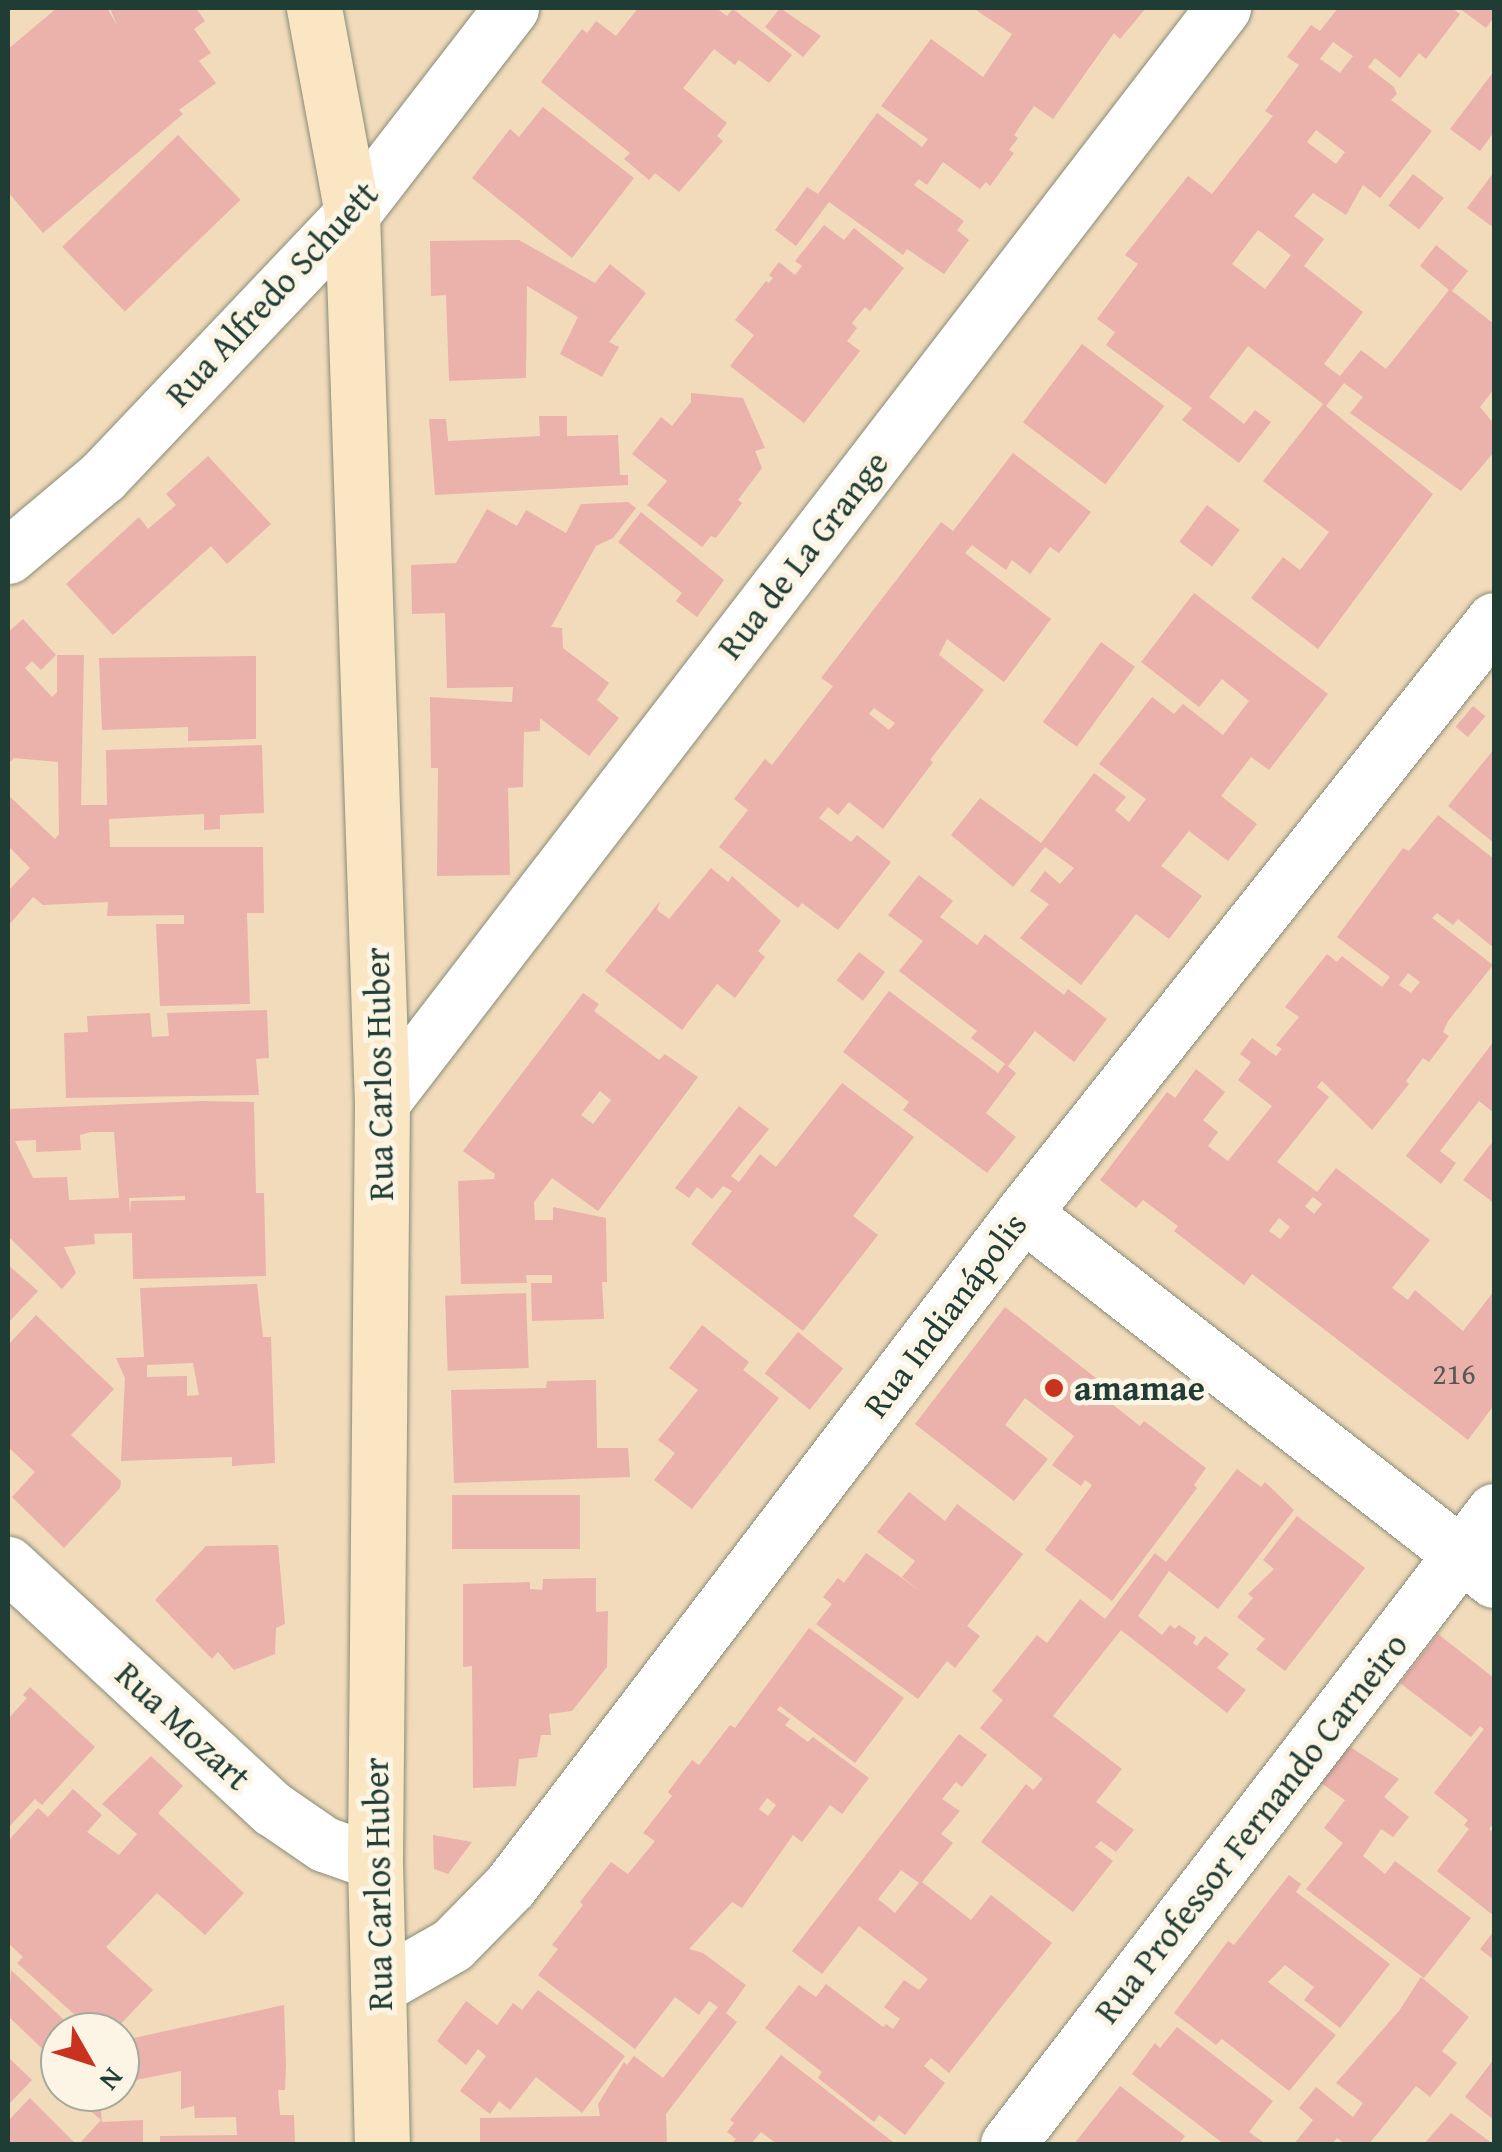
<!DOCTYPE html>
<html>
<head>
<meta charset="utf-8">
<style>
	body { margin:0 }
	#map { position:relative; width:1502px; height:2152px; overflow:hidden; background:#f1dbbb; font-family:"Gentium Book Plus",serif }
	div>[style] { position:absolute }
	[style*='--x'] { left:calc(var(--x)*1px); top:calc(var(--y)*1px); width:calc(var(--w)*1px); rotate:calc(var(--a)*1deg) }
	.building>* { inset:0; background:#ebb1ab; transform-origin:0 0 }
	.roads { filter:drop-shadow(0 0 2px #888c78) drop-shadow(0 0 2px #888c78) }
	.street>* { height:55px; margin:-27.5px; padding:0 27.5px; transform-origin:27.5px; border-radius:27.5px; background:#fff }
	.secondary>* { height:55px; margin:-27.5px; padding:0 27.5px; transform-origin:27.5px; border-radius:27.5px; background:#fbe6c4 }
	.dots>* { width:28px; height:28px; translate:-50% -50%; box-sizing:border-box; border:5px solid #fcf5e5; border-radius:50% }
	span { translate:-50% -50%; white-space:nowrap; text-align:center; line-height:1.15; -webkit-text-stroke:10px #fcf5e5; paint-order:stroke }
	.number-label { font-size:30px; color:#525a52 }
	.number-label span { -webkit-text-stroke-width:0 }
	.street-label { font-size:35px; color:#1f3d34 }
	.poi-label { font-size:35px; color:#1f3d34; font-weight:700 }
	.left { translate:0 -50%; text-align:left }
	.frame { position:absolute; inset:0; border:10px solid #1f3d34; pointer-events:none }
	.north { position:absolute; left:40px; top:2012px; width:100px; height:100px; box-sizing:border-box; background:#fcf5e5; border:2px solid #a4ab9e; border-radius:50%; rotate:129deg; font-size:28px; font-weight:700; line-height:40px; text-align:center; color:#1f3d34 }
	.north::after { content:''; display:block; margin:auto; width:35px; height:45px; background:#c8321e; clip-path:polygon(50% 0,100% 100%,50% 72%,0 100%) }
</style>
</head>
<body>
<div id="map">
	<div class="building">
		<div style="clip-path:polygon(57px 8px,107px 8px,117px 25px,110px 8px,196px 8px,205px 21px,194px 29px,211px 53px,199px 61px,216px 83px,179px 110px,183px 114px,43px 233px,8px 192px,8px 49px)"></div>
		<div style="clip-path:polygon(638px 8px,716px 8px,727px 16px,733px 9px,792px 55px,769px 83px,739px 60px,735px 65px,714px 49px,683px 88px,727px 123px,717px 136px,723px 141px,679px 192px,655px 173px,649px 180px,624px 159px,630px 153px,541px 82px,582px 29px,587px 33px,596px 21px,616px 36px)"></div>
		<div style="clip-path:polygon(780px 8px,821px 36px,803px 57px,765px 27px)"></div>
		<div style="clip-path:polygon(973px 8px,1146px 8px,1120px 39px,1114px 33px,1053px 119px,1034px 106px,1014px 135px,1018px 138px,1009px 150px,1014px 153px,990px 186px,986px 182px,980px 189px,943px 162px,927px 185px,919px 179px,914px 185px,964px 221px,957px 230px,969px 240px,944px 274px,907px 249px,903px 255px,829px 202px,796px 246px,775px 230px,807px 187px,818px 194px,877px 113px,922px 147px,928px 139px,881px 106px,931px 39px,983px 77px,1012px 34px)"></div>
		<div style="clip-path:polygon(evenodd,1338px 8px,1452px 8px,1460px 14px,1426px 59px,1419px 53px,1400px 78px,1375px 58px,1368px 67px,1394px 87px,1397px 94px,1391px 100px,1432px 131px,1380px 198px,1363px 185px,1346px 215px,1313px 193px,1294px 216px,1324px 239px,1304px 266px,1363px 312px,1324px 364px,1340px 376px,1361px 350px,1386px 369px,1449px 290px,1420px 266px,1436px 245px,1468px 271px,1452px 291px,1494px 324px,1494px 389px,1480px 407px,1494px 424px,1494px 452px,1461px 491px,1350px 413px,1363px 397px,1344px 383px,1326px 406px,1433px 494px,1318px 649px,1251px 598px,1283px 557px,1300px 570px,1329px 532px,1263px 481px,1323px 404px,1248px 346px,1209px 397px,1244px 424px,1255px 410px,1271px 422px,1239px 463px,1182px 420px,1192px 408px,1106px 345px,1115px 332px,1097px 319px,1138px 264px,1125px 255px,1188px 176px,1212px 194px,1273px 116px,1265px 111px,1299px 65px,1287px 57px,1311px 25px,1320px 31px,1338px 8px,1333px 42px,1353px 56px,1340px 73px,1320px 59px,1333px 42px,1338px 8px,1316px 130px,1345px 152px,1336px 164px,1307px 142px,1316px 130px,1338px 8px,1258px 230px,1291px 255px,1265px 289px,1232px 264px,1258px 230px)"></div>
		<div style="clip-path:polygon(1459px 8px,1494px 8px,1494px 17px,1486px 28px)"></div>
		<div style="clip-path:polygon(1494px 71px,1494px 132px,1480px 151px,1450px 129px)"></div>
		<div style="clip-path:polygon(543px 107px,634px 178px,572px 258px,472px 178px,510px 129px,519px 137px)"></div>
		<div style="left:178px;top:135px;width:90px;height:161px;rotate:46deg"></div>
		<div style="clip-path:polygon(1494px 172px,1494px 228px,1467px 208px)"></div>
		<div style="left:1413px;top:174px;width:39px;height:40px;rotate:38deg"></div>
		<div style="clip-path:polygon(824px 225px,844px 240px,854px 228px,904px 268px,870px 311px,865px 307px,852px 323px,857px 328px,847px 341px,860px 351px,804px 423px,730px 366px,754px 335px,735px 320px,766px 281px,769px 283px,773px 278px,769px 275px,779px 262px,795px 275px,802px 266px,795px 261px)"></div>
		<div style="clip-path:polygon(519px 240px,595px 283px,610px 264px,646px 293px,609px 342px,619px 347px,602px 377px,560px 354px,578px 317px,527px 286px,526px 378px,449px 381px,446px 295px,431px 296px,430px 241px)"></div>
		<div style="left:1082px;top:344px;width:103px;height:98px;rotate:37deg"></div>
		<div style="clip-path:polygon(691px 393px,743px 398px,765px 448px,755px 451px,762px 468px,738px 500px,742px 503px,716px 538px,711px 536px,702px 547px,647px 505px,667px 481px,632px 454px,661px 417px,672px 426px,691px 402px)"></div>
		<div style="clip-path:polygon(539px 416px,567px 416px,567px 436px,618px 435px,620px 475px,628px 475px,628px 485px,435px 495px,429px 419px,446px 419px,448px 441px,540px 436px)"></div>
		<div style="clip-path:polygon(evenodd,1013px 453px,1091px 512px,1059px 553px,1050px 547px,1030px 574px,1012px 560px,1006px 570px,972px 545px,965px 553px,1051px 619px,1004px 682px,947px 639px,939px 655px,984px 690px,930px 760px,933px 762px,883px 829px,849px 802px,838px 815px,828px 807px,819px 818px,851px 842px,857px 835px,891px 862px,838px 930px,802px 903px,798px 908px,719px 847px,748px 810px,734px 799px,765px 759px,772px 765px,833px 686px,821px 678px,941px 522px,953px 531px,1013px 453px,874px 708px,895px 723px,889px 730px,869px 714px,874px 708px)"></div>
		<div style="clip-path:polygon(208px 456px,271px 524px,227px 564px,211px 546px,113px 635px,66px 584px,139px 517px,148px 529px,176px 505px,166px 494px)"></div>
		<div style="clip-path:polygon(628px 502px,636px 508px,613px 538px,596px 546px,551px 627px,562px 628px,563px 648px,609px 683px,597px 700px,619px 718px,589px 756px,540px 718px,540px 731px,524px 732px,523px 787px,508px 788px,510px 875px,437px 876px,438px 768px,431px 768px,430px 697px,512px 702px,513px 687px,447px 688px,445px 613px,412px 614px,411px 565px,456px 563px,487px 509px,517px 526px,526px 510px,566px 533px,581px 504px)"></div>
		<div style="left:1207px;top:505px;width:41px;height:46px;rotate:37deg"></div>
		<div style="clip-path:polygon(641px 512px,724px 580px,697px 617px,676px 601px,682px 593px,618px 542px)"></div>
		<div style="clip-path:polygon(1194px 593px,1328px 694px,1269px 770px,1251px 757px,1221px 796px,1257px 824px,1228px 861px,1189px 831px,1161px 866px,1202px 896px,1169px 939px,1136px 914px,1081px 985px,1020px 938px,1049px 904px,1030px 891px,1045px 871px,1060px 884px,1074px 868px,1045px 847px,1013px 887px,951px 835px,980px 798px,1041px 843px,1094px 773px,1126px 797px,1115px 810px,1129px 822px,1146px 799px,1099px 764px,1152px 697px,1174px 714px,1183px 704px,1223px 735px,1249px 701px,1222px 679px,1199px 707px,1141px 662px)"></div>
		<div style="clip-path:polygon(23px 619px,56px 655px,41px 670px,32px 661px,25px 668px,52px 697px,57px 692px,57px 655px,84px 655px,81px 805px,107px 805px,106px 750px,262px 745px,264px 813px,220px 815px,220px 829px,204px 830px,204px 814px,109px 819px,110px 847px,263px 847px,264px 913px,247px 913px,250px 1004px,160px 1006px,156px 924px,184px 924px,184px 915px,107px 916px,108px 902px,43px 905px,33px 897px,8px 926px,8px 891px,30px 868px,8px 846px,8px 795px,55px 839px,59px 834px,58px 762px,14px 758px,8px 764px,8px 632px)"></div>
		<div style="left:1101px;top:642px;width:42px;height:99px;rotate:36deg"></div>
		<div style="clip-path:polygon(256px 656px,256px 739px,188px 741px,188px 727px,102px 730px,99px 658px)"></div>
		<div style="left:1473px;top:706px;width:16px;height:27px;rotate:40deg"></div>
		<div style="clip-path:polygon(1494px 749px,1494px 843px,1448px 806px)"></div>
		<div style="clip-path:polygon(evenodd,1438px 815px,1494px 859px,1494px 948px,1458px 919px,1453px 925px,1437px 913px,1432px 918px,1493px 965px,1448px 1021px,1443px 1032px,1449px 1036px,1429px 1062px,1423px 1058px,1406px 1081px,1409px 1084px,1372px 1130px,1322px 1081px,1317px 1087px,1329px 1097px,1277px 1162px,1317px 1192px,1336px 1168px,1430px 1240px,1392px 1288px,1408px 1300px,1415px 1290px,1463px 1331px,1494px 1291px,1494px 1405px,1468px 1440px,1252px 1274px,1244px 1285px,1174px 1231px,1178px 1226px,1143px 1200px,1136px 1208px,1100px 1180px,1167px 1092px,1175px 1098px,1196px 1069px,1225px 1092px,1203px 1120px,1218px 1132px,1208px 1146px,1228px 1161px,1272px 1106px,1238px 1080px,1251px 1062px,1240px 1054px,1252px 1038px,1276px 1056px,1282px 1049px,1276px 1045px,1299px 1017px,1285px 1007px,1327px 954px,1337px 962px,1342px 956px,1382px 987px,1390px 977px,1337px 937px,1403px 848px,1409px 851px,1438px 815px,1408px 973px,1420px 982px,1411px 993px,1399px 985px,1408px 973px,1438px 815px,1313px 1197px,1322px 1204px,1314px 1214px,1305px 1206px,1313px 1197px,1438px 815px,1279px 1218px,1290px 1227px,1280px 1239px,1269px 1231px,1279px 1218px)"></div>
		<div style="clip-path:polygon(711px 868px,728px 882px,732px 876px,781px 921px,758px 951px,765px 957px,735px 998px,717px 984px,682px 1030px,605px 971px,660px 901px,657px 910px,669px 919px)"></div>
		<div style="clip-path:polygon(919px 875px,953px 901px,940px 917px,977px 945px,985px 934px,1064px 995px,1068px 989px,1107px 1019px,1074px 1062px,1035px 1031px,1008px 1066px,971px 1038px,977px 1031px,899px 971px,923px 941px,888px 915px)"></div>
		<div style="left:859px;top:952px;width:33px;height:36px;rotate:38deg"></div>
		<div style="clip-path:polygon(889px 991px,998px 1073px,1005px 1064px,1016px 1073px,986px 1113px,1016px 1137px,987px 1173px,903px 1110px,909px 1102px,843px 1052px)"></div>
		<div style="clip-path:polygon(evenodd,583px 993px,599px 1004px,594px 1011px,659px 1060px,665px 1054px,698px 1077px,598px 1211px,552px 1178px,534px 1202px,535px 1220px,553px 1220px,553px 1207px,606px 1218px,607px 1282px,602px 1282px,604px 1319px,532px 1321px,531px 1283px,552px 1283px,552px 1275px,526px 1275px,527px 1283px,461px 1284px,458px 1181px,494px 1179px,495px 1174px,463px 1151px,583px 993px,600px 1091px,611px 1100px,593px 1124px,581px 1115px,600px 1091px)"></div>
		<div style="clip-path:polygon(267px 1010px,269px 1058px,256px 1059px,259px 1095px,66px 1098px,64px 1033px,88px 1032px,87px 1016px,150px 1013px,152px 1037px,169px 1036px,167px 1013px)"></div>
		<div style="clip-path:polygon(1494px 1041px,1494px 1113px,1479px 1101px,1440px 1151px,1456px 1163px,1441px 1184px,1406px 1156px)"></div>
		<div style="clip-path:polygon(842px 1083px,914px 1137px,853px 1216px,878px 1235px,803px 1331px,691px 1244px,732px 1191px,723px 1186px,712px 1199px,697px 1187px,689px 1198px,675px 1188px,739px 1106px,769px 1129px,731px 1176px,739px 1182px,760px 1154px,776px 1167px)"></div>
		<div style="clip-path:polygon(evenodd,203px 1101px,254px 1102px,256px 1193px,264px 1193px,266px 1276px,133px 1279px,132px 1233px,94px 1234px,95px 1244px,64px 1247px,76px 1273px,62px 1289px,8px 1236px,8px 1109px,203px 1101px,91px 1132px,114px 1132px,119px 1198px,69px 1200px,67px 1177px,33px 1178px,15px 1141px,36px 1140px,36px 1152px,81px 1150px,80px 1135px,91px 1132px,203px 1101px,185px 1196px,185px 1200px,131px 1201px,130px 1214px,129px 1198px,185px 1196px)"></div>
		<div style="clip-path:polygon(1494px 1140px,1494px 1203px,1463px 1180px)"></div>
		<div style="clip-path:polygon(8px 1265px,38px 1291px,8px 1323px)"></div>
		<div style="clip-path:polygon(evenodd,257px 1284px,263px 1337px,271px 1337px,275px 1463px,232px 1466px,232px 1457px,121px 1461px,125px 1378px,116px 1358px,144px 1357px,140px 1288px,257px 1284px,193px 1363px,199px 1395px,187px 1396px,187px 1376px,147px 1377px,147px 1365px,193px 1363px)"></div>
		<div style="left:526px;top:1293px;width:75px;height:81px;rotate:88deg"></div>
		<div style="clip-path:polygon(1005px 1307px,1110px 1389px,1103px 1397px,1140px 1426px,1144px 1421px,1206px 1468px,1194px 1485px,1197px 1488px,1112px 1601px,1045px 1550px,1092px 1485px,1085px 1480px,1081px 1486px,1052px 1465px,1074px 1436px,1025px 1398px,1005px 1425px,1048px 1459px,1014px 1501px,915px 1424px)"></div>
		<div style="clip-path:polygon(36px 1315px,114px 1389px,71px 1435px,121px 1481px,120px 1488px,64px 1548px,12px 1497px,35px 1472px,8px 1447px,8px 1345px)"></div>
		<div style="clip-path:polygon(702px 1325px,749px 1362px,743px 1370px,779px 1398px,692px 1509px,654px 1480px,675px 1453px,658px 1440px,698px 1390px,669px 1368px)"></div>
		<div style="left:798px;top:1332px;width:58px;height:53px;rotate:39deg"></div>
		<div style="clip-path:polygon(596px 1380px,597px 1448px,628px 1448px,630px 1477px,454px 1483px,451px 1390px,546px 1388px,547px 1381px)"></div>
		<div style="clip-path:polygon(1237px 1469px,1261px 1487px,1265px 1482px,1294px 1510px,1218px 1609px,1169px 1571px,1138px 1616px,1162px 1635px,1170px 1625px,1175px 1629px,1179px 1625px,1196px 1637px,1193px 1643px,1197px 1646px,1205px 1636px,1229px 1654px,1217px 1668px,1246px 1690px,1227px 1713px,1121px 1630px,1053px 1716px,1122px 1769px,1096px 1802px,1134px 1830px,1116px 1852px,1101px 1841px,1095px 1847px,1113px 1861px,1073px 1912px,981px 1842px,1026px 1784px,1033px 1790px,1043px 1779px,980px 1728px,1003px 1700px,992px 1691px,1037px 1635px,1047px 1643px,1080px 1599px,1105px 1619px,1155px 1553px,1166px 1562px)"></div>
		<div style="clip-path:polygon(909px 1492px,945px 1521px,957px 1504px,1023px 1554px,967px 1626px,980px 1636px,955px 1668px,947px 1661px,918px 1699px,816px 1624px,832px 1604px,823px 1597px,838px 1578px,844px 1583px,866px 1553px,922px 1592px,902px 1577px,915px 1561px,877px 1532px)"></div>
		<div style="left:452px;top:1495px;width:128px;height:54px"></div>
		<div style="clip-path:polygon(1297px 1516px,1365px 1568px,1285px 1671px,1256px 1649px,1265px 1639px,1237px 1617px,1253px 1598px,1248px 1594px,1274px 1569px,1263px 1560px)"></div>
		<div style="clip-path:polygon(278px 1545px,285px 1624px,276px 1628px,275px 1654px,234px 1670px,218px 1652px,212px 1659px,155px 1600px,206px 1546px)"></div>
		<div style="clip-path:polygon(596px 1578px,596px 1612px,608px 1611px,607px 1667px,572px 1711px,549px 1714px,551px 1735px,541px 1735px,537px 1757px,519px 1759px,516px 1786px,473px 1788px,472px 1666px,463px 1667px,463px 1584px,530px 1582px,530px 1589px,542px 1590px,543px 1579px)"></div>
		<div style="clip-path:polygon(evenodd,809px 1628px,904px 1698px,855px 1763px,780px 1706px,777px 1710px,790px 1719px,785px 1725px,808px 1742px,813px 1737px,869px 1778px,842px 1814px,830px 1805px,802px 1842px,793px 1835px,742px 1908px,732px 1902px,689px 1949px,703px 1953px,746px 1985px,726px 2013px,737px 2022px,666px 2114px,667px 2144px,480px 2144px,480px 2118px,600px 2116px,598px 2104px,624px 2062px,627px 2065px,634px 2056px,663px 2078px,718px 2007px,709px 2001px,699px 2015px,675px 1997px,635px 2049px,538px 1975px,558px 1949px,552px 1945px,583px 1905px,580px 1902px,611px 1862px,628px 1874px,655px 1841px,643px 1833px,672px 1796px,668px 1792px,692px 1760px,699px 1765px,730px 1725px,735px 1728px,809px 1628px,767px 1798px,776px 1805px,768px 1816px,759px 1809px,767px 1798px)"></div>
		<div style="clip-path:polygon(1438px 1634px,1494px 1678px,1494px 1822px,1489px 1829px,1494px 1833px,1494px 1916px,1437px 1871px,1469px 1829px,1464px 1825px,1468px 1820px,1434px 1793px,1484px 1729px,1480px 1726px,1471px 1737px,1400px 1683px)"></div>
		<div style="clip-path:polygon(30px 1687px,95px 1747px,42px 1805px,35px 1799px,8px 1828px,8px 1719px,27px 1698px,23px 1695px)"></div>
		<div style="clip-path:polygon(evenodd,959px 1734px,987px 1755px,962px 1787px,956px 1782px,942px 1799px,960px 1811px,941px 1834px,953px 1843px,922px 1882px,971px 1920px,991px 1895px,1052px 1943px,949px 2073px,931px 2058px,924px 2066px,945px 2083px,905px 2135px,879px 2115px,874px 2122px,818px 2078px,822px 2072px,765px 2028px,799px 1985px,816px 1997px,826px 1984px,883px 2027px,886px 2024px,893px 2029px,900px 2019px,884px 2007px,904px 1980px,919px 1990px,928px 1979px,859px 1926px,822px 1974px,792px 1951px,959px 1734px,901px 1870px,919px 1883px,895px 1913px,878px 1899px,901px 1870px)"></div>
		<div style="clip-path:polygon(1349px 1746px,1399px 1779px,1384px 1797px,1409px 1817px,1393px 1837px,1381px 1829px,1363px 1856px,1385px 1874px,1395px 1861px,1471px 1918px,1424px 1978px,1306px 1889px,1343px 1843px,1324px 1828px,1345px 1800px,1321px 1783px)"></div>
		<div style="clip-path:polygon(151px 1756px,183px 1786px,158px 1813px,244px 1893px,205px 1935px,157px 1893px,106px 1947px,153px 1990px,113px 2032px,94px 2032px,17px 1963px,23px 1957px,8px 1943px,8px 1841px,38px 1808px,48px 1817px,73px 1789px,102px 1815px,87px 1832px,119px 1855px,137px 1834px,102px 1804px)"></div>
		<div style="clip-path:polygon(433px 1835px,472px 1842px,448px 1874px,434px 1869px)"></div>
		<div style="clip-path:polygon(1289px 1875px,1301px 1884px,1296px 1892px,1390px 1964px,1340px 2028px,1304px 2000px,1314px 1987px,1285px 1965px,1268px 1982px,1336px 2035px,1289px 2091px,1222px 2039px,1216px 2045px,1174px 2013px,1228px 1941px,1234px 1945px)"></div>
		<div style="clip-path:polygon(1494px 1931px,1494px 1960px,1480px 1949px)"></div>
		<div style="clip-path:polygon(11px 1970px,77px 2032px,60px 2032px,60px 2084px,43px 2069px,52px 2058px,8px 2016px)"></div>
		<div style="clip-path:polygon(1421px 1977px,1469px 2017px,1442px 2051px,1457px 2063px,1430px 2097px,1416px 2086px,1369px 2144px,1345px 2144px,1337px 2138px,1332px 2144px,1294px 2144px,1313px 2120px,1299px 2108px,1316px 2087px,1353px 2117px,1363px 2103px,1336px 2083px,1399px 2011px)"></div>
		<div style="clip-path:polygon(538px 1990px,625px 2056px,582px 2113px,536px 2077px,510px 2110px,499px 2101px,490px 2114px,460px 2091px,486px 2056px,478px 2049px,466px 2065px,437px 2041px,466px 2001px,497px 2025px,513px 2003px,522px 2010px)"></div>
		<div style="clip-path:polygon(284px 2005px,286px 2064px,285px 2090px,278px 2090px,280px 2115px,294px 2115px,295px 2144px,160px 2144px,160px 2136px,237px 2135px,236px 2117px,195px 2118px,194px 2106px,181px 2109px,181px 2071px,121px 2083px,120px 2041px)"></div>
		<div style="clip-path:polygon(1177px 2027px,1273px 2101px,1249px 2132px,1266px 2144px,1224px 2144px,1132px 2074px,1155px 2043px,1160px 2048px)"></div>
		<div style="clip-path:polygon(781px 2055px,893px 2142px,891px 2144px,777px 2144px,761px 2132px,751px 2144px,731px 2144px,736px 2139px,727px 2132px,734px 2123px,730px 2120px)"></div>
		<div style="clip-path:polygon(8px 2057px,32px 2080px,8px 2105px)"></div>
		<div style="clip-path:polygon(1494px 2059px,1494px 2120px,1465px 2097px)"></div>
		<div style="clip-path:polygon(1120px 2086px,1185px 2136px,1179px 2144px,1074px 2144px)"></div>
		<div style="clip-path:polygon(69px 2092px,99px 2092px,102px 2122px,143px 2120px,143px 2144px,79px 2144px,101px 2120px)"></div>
		<div style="clip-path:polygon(30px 2098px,74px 2142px,72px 2144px,8px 2144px,8px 2121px)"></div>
		<div style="clip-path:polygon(1451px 2113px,1493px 2144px,1424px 2144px)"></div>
	</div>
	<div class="roads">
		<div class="street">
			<div style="--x:8;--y:556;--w:124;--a:-40.1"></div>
			<div style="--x:103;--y:476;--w:361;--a:-46.5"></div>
			<div style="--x:352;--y:214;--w:260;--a:-52.3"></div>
			<div style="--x:382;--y:1102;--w:1380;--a:-52.45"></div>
			<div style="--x:1023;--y:1213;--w:597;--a:37.93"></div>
			<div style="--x:8;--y:1564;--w:361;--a:42.8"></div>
			<div style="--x:273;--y:1809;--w:62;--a:34.5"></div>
			<div style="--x:324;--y:1844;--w:54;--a:19.4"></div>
			<div style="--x:378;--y:1987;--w:85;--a:-29.6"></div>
			<div style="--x:452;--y:1945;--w:83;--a:-45.5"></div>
			<div style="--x:510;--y:1886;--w:846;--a:-52.68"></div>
			<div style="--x:1023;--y:1213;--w:757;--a:-51.54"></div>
			<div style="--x:1008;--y:2144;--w:798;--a:-52.48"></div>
		</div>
		<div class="secondary">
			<div style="--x:314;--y:8;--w:209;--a:79.5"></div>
			<div style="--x:352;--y:214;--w:889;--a:88.07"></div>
			<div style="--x:382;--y:1102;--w:760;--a:90.53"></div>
			<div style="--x:375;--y:1862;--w:282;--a:88.6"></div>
		</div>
	</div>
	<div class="dots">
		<div style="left:1054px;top:1388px;background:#c8321e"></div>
	</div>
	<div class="number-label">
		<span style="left:1454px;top:1373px">216</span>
	</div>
	<div class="street-label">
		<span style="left:272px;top:294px;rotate:-47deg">Rua Alfredo Schuett</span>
		<span style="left:803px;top:555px;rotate:-52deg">Rua de La Grange</span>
		<span style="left:379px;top:1074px;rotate:-91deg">Rua Carlos Huber</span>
		<span style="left:945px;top:1315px;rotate:-53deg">Rua Indianápolis</span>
		<span style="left:183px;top:1726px;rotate:43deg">Rua Mozart</span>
		<span style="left:1251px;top:1828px;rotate:-52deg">Rua Professor Fernando Carneiro</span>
		<span style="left:378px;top:1884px;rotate:-91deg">Rua Carlos Huber</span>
	</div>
	<div class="poi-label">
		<span class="left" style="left:1074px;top:1388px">amamae</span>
	</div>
	<div class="frame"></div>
	<div class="north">N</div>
</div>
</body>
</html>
